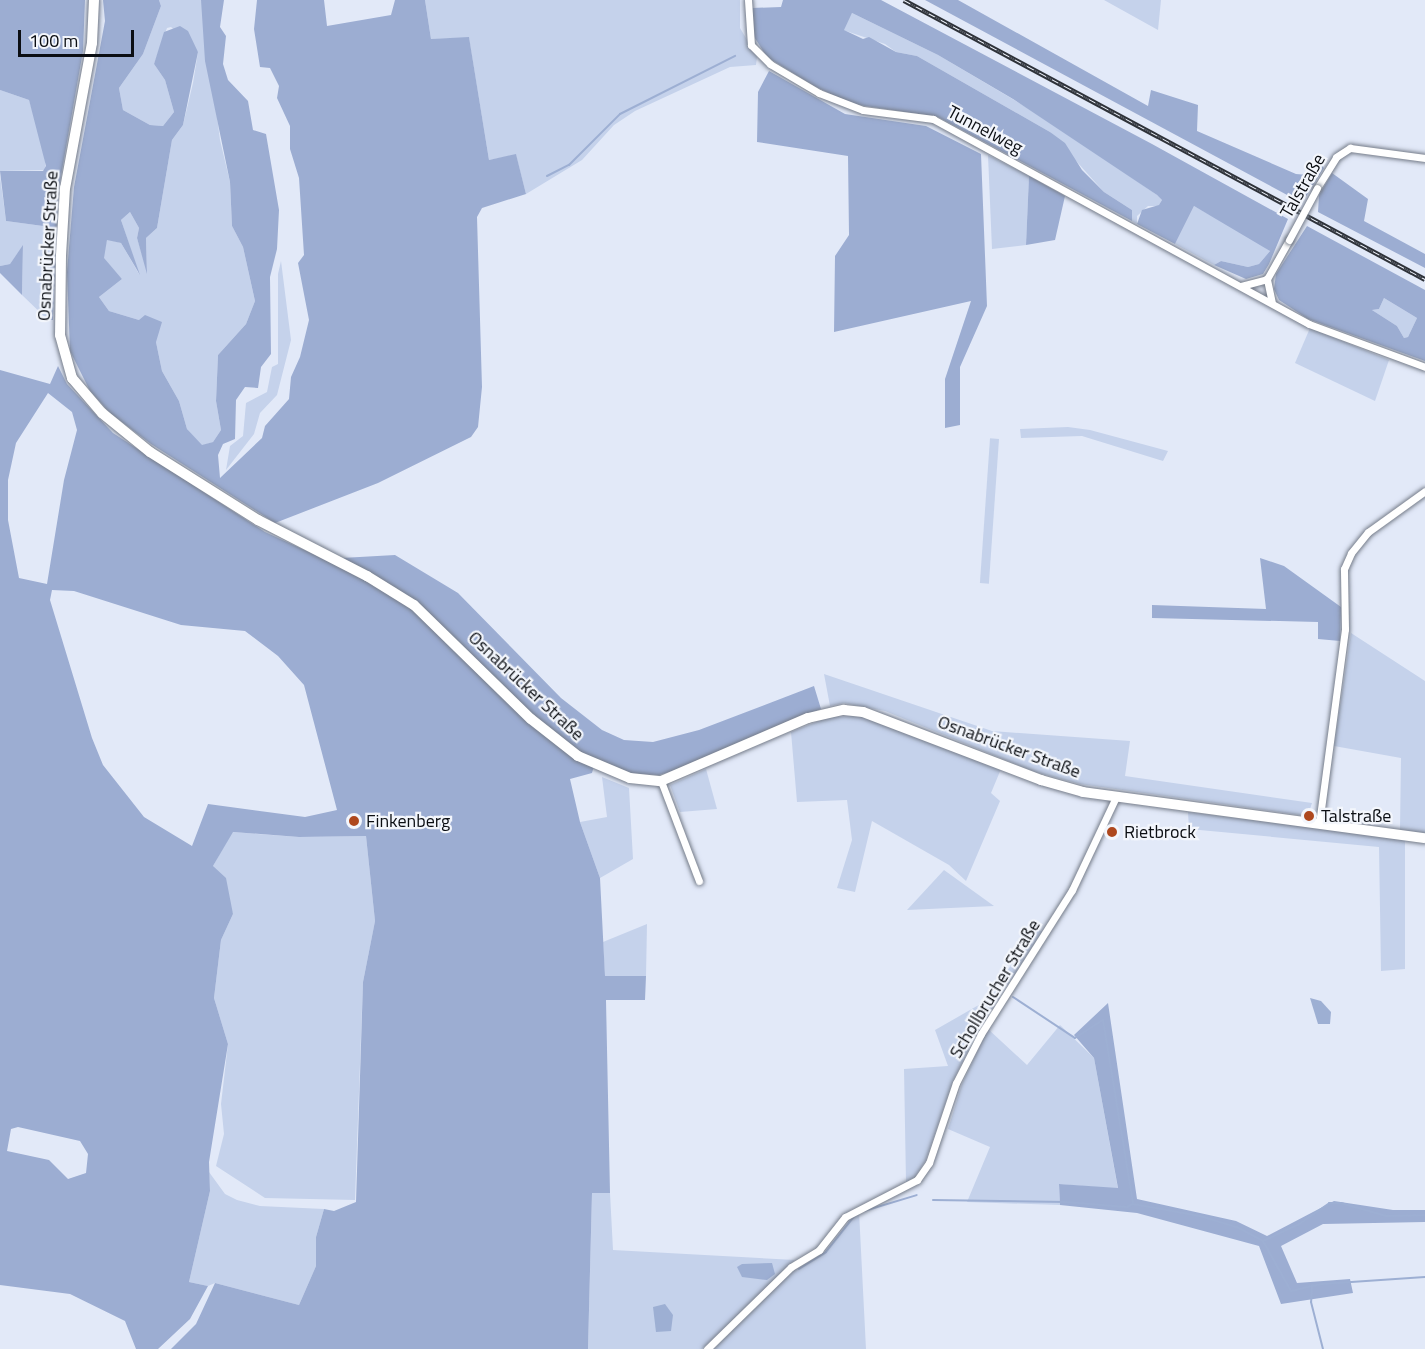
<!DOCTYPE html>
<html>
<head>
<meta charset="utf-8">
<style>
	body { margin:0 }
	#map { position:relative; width:1425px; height:1349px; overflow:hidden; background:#e2e9f8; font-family:"Titillium Web",sans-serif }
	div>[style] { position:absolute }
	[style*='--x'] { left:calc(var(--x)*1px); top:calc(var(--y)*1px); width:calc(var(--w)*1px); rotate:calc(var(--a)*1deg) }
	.green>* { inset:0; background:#c5d2eb; transform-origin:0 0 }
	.forest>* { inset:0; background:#9cadd2 }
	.water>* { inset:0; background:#9dafd3 }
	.stream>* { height:2px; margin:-1px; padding:0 1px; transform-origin:1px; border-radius:1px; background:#9dafd3 }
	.roads { filter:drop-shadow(0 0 2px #757c89) drop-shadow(0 0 2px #757c89) }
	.street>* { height:7px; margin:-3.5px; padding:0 3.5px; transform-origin:3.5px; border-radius:3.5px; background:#fff }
	.secondary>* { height:10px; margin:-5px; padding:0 5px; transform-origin:5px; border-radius:5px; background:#fff }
	.rail>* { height:4.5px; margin-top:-2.25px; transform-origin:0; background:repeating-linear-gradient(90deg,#f3f6fc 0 7px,#2e3239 0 14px); box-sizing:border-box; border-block:2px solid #2e3239 }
	.bridges { filter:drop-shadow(0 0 2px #757c89) drop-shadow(0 0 2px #757c89) }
	.street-bridge>* { height:7px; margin:-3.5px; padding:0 3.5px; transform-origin:3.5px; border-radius:3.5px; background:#fff }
	.dots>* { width:16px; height:16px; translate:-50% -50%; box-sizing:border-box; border:3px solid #f3f6fc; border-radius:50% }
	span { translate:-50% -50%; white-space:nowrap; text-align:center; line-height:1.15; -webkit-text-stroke:4.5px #f3f6fc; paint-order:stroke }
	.street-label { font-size:18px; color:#0b0e13 }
	.poi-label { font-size:18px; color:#0b0e13 }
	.left { translate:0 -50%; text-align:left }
	.scale { position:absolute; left:18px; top:30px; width:116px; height:27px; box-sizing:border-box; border:3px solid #0b0e13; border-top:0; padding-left:8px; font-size:18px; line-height:21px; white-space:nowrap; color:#0b0e13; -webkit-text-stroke:4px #f3f6fc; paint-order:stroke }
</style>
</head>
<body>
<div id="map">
	<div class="green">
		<div style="clip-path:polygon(159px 0,201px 0,203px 6px,220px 140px,230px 182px,232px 226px,243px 247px,255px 301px,246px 324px,218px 355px,216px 401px,221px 430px,213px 442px,201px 446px,187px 429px,179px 401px,162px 371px,156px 342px,139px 320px,109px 311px,99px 297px,122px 279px,103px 258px,107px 239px,121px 243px,139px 274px,121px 220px,130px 212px,139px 228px,137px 238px,147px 271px,146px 238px,157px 228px,172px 140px,183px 125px,193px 83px,198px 52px,171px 27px,167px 28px,154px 64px,165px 80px,174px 112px,163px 126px,150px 125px,123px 110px,119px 88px,143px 54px,161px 6px)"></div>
		<div style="clip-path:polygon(425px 0,740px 0,740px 28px,757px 57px,756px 65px,730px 67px,635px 111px,614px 125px,582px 160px,526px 194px,516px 155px,489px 160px,469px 38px,431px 39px)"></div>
		<div style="clip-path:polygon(1104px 0,1161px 0,1158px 30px)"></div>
		<div style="clip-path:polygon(852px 13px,938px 55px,1058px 126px,1157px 195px,1162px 200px,1159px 206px,1148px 206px,1137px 216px,1137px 224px,1132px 221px,1132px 210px,1104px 192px,1050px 132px,917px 56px,896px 52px,885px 44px,843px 30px)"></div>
		<div style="clip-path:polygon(0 90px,29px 100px,43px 144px,46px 170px,0 171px)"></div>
		<div style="clip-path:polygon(988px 155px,1029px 176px,1026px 245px,992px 249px)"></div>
		<div style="clip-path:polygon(0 176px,6px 221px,43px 226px,51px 231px,48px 320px,22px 295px,23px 246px,10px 264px,0 266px)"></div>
		<div style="clip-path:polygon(1194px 206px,1255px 240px,1270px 251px,1259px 264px,1248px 267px,1221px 261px,1214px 265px,1175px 244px)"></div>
		<div style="clip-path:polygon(281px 261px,291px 340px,277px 395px,260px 413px,254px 434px,226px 470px,230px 446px,243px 436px,246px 403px,267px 392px,272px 367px,278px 364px,278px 274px)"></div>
		<div style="clip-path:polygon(1384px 298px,1417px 318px,1408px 337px,1404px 338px,1397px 326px,1372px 310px,1379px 309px)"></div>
		<div style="clip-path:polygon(1310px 328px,1389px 360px,1375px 401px,1295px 363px)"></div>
		<div style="clip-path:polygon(1068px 427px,1090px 430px,1168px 451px,1163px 461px,1082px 436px,1021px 438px,1020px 429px)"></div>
		<div style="left:999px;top:439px;width:145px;height:9px;rotate:94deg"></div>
		<div style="clip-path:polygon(1351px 633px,1425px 681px,1425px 833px,1400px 830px,1401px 758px,1334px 746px)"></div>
		<div style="clip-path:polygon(824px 674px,992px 731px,1130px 741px,1125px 776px,1312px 803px,1309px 812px,1300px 815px,1080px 784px,1035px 772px,885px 711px,844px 703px,830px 706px)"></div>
		<div style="clip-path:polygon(854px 716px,880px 720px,1001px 769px,991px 793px,1000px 801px,966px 881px,949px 865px,872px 821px,855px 892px,837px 888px,852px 840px,847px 800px,797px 802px,791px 732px,829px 717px)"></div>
		<div style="clip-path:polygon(706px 769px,717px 809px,680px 812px,670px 785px)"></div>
		<div style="clip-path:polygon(602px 777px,629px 788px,633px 859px,600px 878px,580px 822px,607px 817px)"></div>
		<div style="clip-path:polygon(1188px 812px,1405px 839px,1405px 969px,1381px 971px,1379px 847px,1189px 829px)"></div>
		<div style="clip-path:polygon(232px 832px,299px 837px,366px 836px,375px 921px,363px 982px,355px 1200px,265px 1198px,216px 1166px,224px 1134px,221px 1104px,228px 1044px,214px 998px,221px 940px,233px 914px,213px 866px)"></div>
		<div style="clip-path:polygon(944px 870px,994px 906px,907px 910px)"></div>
		<div style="clip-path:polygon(647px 924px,646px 976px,605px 977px,603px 942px)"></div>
		<div style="clip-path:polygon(1032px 930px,1043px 931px,979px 1029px,953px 1081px,926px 1160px,915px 1177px,906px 1182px,904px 1069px,948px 1066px,935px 1030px,991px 998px)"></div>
		<div style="clip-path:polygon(1060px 1025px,1094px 1058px,1118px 1189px,1059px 1184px,1060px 1205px,967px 1202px,990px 1147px,948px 1129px,962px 1084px,988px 1029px,1027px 1065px)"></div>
		<div style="clip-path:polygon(209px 1172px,225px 1194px,237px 1200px,260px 1206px,324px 1209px,316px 1237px,316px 1266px,299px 1305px,215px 1283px,208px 1286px,189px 1282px,210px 1191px)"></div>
		<div style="clip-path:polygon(592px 1193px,610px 1193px,613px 1250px,795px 1260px,702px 1349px,588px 1349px)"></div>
		<div style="clip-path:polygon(859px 1211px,866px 1349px,714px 1349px,793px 1271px,822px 1255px)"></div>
	</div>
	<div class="forest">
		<div style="clip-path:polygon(0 0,85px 0,83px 51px,58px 193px,53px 320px,48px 320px,51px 231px,43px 226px,6px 221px,0 171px,43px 171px,46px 166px,29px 100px,0 90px)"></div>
		<div style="clip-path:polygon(103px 0,159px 0,161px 6px,143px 54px,119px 88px,123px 110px,150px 125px,163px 126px,174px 112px,165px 80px,154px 64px,164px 32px,180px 26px,188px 31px,198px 52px,183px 125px,172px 140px,157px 228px,146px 238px,147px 274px,137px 238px,139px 228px,130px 212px,121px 220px,140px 275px,121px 243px,107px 240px,104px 258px,122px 279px,99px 297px,109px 311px,139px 320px,145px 315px,162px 322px,156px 342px,162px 371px,179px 401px,187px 429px,202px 445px,213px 442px,221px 430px,216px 401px,218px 355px,246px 324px,255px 301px,243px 247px,232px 226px,230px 182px,205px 61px,201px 0,224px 0,220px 27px,226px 36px,223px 64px,228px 80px,248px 101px,253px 130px,266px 134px,279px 210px,277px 249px,270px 277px,271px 354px,261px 367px,258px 388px,245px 387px,236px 400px,235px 439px,223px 444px,218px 455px,220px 478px,262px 438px,265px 426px,289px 399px,291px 377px,300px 357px,309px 320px,298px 263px,304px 255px,299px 178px,290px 149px,290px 126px,277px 98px,279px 86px,270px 68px,260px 67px,254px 29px,257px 0,324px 0,327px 26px,391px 15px,395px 0,425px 0,431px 39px,469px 37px,489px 160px,516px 154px,526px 194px,482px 208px,477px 217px,482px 387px,478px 427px,471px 437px,378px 483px,275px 523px,151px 444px,110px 413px,90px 391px,70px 351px,67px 272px,74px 187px,105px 21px)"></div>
		<div style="clip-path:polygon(783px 0,881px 0,1152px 144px,1288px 219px,1269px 264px,1263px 274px,1246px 279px,1214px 265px,1221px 261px,1248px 267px,1259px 264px,1270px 251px,1194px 206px,1175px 244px,1137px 224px,1142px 210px,1159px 205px,1162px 200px,1157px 195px,1013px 99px,938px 55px,852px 13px,844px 30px,863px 39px,869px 37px,896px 52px,917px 56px,1050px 132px,1065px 143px,1082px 170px,1104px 192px,1132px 210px,1132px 221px,938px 117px,852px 104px,814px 86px,767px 57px,751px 32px,752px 8px,781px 7px)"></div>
		<div style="clip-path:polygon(925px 0,958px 0,1148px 106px,1151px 90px,1198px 105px,1197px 131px,1296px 174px,1308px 175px,1320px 164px,1324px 168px,1302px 203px)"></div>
		<div style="clip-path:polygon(769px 71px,845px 114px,926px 126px,981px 154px,987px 306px,960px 367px,960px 425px,945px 428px,945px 379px,971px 301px,834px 332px,835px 256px,849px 235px,848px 156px,757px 142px,758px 92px)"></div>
		<div style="clip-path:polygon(1332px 173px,1368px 199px,1364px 221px,1425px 254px,1425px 268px,1318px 212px,1319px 195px)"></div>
		<div style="clip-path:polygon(1029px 176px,1065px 196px,1055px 240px,1026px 245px)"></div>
		<div style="clip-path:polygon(evenodd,1307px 226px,1425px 290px,1425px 361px,1308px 319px,1279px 300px,1274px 289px,1276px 274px,1307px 226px,1384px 298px,1417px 318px,1408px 337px,1404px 338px,1397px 326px,1372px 310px,1379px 309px,1384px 298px)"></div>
		<div style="clip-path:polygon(23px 245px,22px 295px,0 273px,0 266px,10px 264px)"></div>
		<div style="clip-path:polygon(evenodd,58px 366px,67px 384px,113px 433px,265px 532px,324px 559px,395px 555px,458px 593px,561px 698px,602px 730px,624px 740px,653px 742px,699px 730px,814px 686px,821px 709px,680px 769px,659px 775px,633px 774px,596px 759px,592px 773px,570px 779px,580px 822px,600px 878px,605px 976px,646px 976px,645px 1000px,606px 1000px,610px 1193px,592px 1193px,588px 1349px,171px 1349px,196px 1324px,215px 1283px,299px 1305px,316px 1266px,316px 1237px,324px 1209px,334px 1211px,356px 1202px,363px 982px,375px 921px,366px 836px,299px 837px,233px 832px,213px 866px,226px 878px,233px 914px,221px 940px,214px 998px,228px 1044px,209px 1162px,210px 1191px,189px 1282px,208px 1286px,190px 1319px,158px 1349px,136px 1349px,125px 1321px,70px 1294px,0 1285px,0 370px,50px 384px,58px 366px,48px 393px,72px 412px,77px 430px,64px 480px,47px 584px,19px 578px,8px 520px,8px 480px,16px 443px,48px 393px,58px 366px,52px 590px,74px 591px,181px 625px,245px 631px,278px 656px,304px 685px,337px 810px,305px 817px,208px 804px,192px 846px,144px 817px,103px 765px,92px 738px,50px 600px,52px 590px,58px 366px,18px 1127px,80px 1141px,88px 1154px,86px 1173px,68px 1179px,49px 1160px,7px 1151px,11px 1129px,18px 1127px)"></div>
		<div style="clip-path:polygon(1260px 558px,1284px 566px,1341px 607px,1340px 641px,1318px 639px,1318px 622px,1152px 618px,1152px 605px,1266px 609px)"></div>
		<div style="clip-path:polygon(1108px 1003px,1137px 1199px,1236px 1221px,1267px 1236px,1334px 1201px,1393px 1210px,1425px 1210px,1425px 1222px,1323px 1224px,1281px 1246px,1297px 1283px,1350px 1279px,1353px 1293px,1281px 1304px,1259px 1246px,1137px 1213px,1060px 1205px,1059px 1184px,1118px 1188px,1094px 1058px,1074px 1035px)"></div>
	</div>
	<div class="water">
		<div style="clip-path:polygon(1310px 998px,1321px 1001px,1331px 1012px,1330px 1024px,1318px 1024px)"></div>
		<div style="clip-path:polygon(772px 1263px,775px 1274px,767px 1280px,742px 1277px,737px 1267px,742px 1264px)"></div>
		<div style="clip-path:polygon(665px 1304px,673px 1315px,671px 1331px,656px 1332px,653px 1307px)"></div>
	</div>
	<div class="stream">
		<div style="--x:547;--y:176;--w:25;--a:-27"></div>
		<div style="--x:569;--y:165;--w:72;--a:-45"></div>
		<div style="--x:620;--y:114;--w:129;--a:-26.8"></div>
		<div style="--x:1013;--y:997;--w:74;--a:33.5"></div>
		<div style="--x:1075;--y:1038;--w:33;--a:-33"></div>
		<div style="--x:1103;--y:1020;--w:185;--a:80.7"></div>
		<div style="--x:933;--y:1200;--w:133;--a:0.9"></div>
		<div style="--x:1066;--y:1202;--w:61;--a:4.7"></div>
		<div style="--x:1127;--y:1207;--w:7;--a:-27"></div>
		<div style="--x:1133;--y:1204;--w:68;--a:10.2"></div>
		<div style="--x:1200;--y:1216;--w:39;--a:17"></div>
		<div style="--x:1237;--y:1227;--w:30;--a:28"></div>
		<div style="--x:1263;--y:1241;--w:57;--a:60.8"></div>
		<div style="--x:1291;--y:1291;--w:32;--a:-13"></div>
		<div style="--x:1322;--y:1284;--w:103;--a:-3.9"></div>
		<div style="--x:864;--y:1211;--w:55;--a:-16.8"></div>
		<div style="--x:1263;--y:1241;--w:38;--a:-25"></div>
		<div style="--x:1298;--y:1225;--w:38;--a:-35"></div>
		<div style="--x:1329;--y:1203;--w:12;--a:0"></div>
		<div style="--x:1341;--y:1203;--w:47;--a:16.1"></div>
		<div style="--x:1386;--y:1216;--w:39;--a:-1"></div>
		<div style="--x:799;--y:1269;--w:32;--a:-32"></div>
		<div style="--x:826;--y:1252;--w:48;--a:-51.7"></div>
		<div style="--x:1312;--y:1285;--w:17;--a:93"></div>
		<div style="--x:1311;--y:1302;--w:49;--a:75.7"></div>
	</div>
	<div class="roads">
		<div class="street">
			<div style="--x:748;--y:0;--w:45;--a:86.2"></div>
			<div style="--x:751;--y:45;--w:27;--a:45"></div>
			<div style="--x:770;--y:64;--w:57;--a:30.6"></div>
			<div style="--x:819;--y:93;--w:47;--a:21.1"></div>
			<div style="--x:863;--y:110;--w:71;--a:7.3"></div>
			<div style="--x:933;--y:119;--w:428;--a:28.6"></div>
			<div style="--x:1309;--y:324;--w:124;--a:20.3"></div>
			<div style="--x:1317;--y:188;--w:36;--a:-58"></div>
			<div style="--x:1336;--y:157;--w:17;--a:-33"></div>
			<div style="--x:1350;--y:148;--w:76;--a:7.6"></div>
			<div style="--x:1241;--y:286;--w:27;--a:-15"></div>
			<div style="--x:1272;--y:303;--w:25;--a:-102"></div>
			<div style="--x:1267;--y:279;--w:45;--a:-60.6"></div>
			<div style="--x:661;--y:781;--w:107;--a:69.2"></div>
			<div style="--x:1319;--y:824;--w:197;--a:-82.4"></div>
			<div style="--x:1345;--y:629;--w:60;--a:-91"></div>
			<div style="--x:1344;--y:569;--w:17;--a:-66"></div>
			<div style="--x:1351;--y:553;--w:27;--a:-51"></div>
			<div style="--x:1368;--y:532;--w:70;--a:-35.7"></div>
			<div style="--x:707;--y:1349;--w:117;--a:-44.3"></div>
			<div style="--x:791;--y:1267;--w:33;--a:-31"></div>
			<div style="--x:819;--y:1250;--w:42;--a:-51.8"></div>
			<div style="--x:845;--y:1217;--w:81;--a:-27.2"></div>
			<div style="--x:917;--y:1180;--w:21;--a:-55"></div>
			<div style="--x:929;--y:1163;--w:84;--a:-71.4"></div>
			<div style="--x:956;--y:1083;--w:55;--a:-63"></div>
			<div style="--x:981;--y:1034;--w:170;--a:-57.7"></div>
			<div style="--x:1072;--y:890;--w:103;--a:-64.7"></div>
		</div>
		<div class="secondary">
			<div style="--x:94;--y:0;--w:43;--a:92.7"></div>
			<div style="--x:92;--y:43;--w:147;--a:100.5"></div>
			<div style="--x:65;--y:188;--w:68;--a:93.4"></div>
			<div style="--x:61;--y:256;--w:79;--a:90.7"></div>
			<div style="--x:60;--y:335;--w:45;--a:74.4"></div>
			<div style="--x:72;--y:378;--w:46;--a:49.4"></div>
			<div style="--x:102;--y:413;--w:62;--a:39.1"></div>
			<div style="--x:150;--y:452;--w:128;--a:32.2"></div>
			<div style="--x:258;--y:520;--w:123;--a:27.2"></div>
			<div style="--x:367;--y:576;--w:55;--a:31.7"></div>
			<div style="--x:414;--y:605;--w:163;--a:44.3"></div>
			<div style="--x:531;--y:719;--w:60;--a:38.2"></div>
			<div style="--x:578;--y:756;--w:56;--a:22.9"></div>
			<div style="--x:630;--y:778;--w:31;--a:6"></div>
			<div style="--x:661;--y:781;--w:160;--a:-23.2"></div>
			<div style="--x:808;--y:718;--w:37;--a:-13"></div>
			<div style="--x:844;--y:710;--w:19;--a:6"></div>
			<div style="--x:863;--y:712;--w:191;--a:20.9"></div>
			<div style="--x:1041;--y:780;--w:44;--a:15.9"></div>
			<div style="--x:1083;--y:792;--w:345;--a:7.7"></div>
		</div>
	</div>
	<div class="rail">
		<div style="--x:904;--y:0;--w:591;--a:28.17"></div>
	</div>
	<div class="bridges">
		<div class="street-bridge">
			<div style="--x:1289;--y:240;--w:59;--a:-61.7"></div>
		</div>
	</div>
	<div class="dots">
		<div style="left:1309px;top:816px;background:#ae481e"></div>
		<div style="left:354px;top:821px;background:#ae481e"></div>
		<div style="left:1112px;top:832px;background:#ae481e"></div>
	</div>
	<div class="street-label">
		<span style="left:985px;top:130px;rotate:28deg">Tunnelweg</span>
		<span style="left:1303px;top:186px;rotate:-60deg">Talstraße</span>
		<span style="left:48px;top:246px;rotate:-87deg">Osnabrücker Straße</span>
		<span style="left:526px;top:686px;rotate:43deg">Osnabrücker Straße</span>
		<span style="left:1009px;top:747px;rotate:20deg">Osnabrücker Straße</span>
		<span style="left:995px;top:989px;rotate:-59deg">Schollbrucher Straße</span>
	</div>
	<div class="poi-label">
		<span class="left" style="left:1321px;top:816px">Talstraße</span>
		<span class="left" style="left:366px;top:821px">Finkenberg</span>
		<span class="left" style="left:1124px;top:832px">Rietbrock</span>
	</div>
	<div class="scale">100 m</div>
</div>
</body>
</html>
